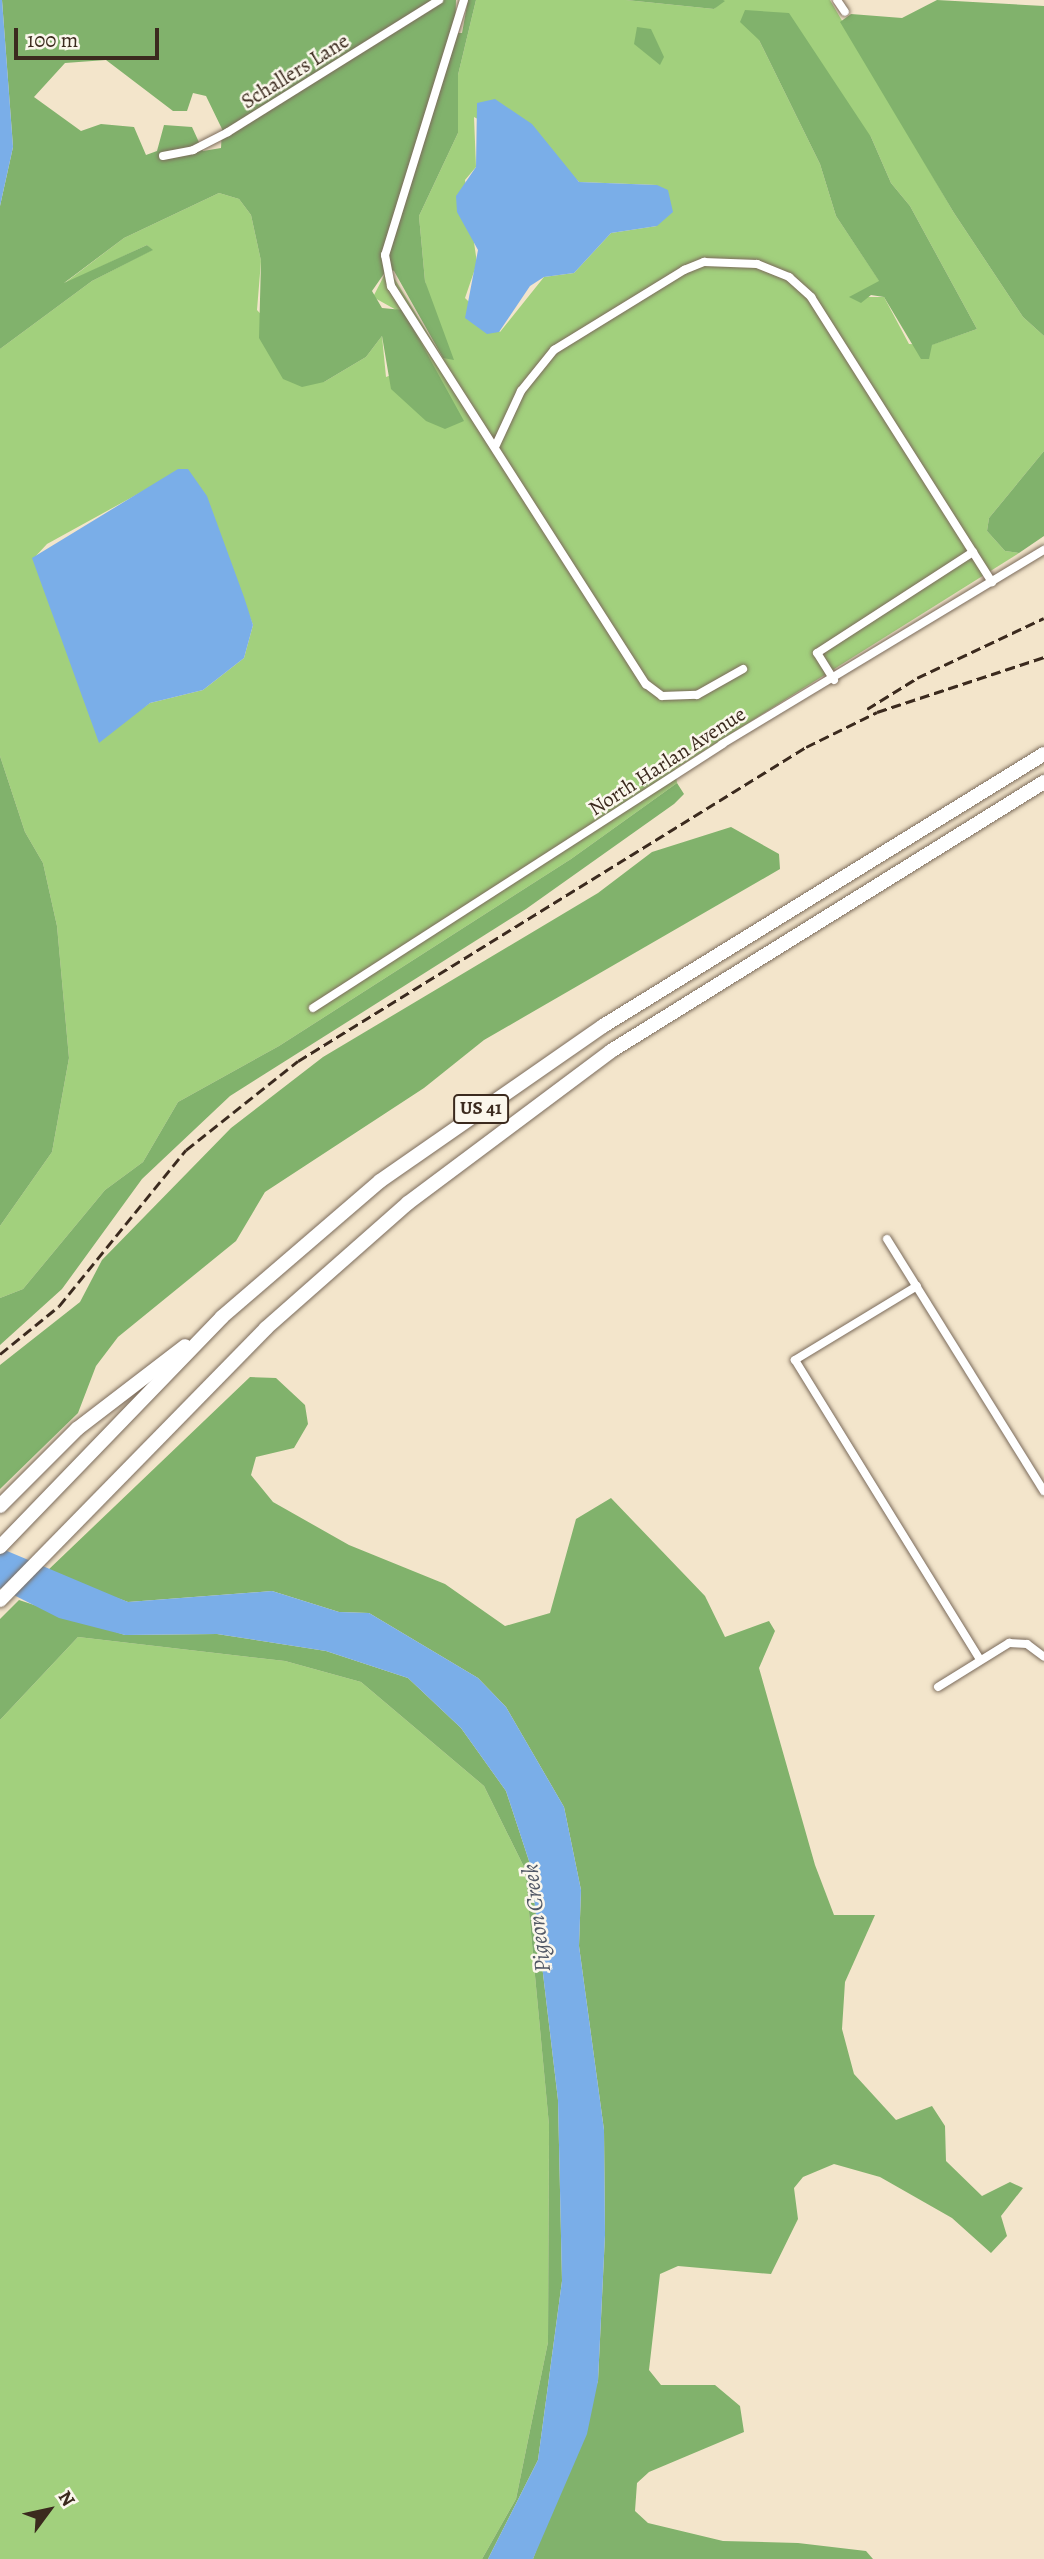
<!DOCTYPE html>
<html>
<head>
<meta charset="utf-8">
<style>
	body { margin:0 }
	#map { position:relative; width:1044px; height:2559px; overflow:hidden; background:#f3e5cb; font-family:Alegreya,serif }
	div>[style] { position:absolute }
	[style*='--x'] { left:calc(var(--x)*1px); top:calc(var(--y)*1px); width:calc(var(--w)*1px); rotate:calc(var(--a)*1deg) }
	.green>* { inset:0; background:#a2d07d }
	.forest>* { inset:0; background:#81b26c }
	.water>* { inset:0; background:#7aaee8 }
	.roads { filter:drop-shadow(0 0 2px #7b6b5b) drop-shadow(0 0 2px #7b6b5b) }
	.street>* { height:8px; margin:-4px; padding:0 4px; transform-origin:4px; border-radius:4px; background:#fff }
	.highway>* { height:14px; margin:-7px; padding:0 7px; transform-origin:7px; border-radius:7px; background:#fff }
	.rail>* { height:2.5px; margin-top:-1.25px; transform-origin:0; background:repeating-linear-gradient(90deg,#3b2a1e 0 10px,transparent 0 15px) }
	span { translate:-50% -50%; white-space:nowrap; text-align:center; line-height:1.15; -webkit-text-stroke:5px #fbf7ec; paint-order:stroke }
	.shield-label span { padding:2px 5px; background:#fbf7ec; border:2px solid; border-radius:5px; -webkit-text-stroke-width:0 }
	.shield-label { font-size:19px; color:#3b2a1e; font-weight:700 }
	.street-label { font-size:21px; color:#3b2a1e }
	.water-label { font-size:23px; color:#515865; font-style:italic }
	.north { position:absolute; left:14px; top:2475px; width:70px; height:70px; -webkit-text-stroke:5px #fbf7ec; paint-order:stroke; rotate:57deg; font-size:19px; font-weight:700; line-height:28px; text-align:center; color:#3b2a1e }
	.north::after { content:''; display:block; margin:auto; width:24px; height:32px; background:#3b2a1e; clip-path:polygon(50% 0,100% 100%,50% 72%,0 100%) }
	.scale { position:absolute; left:14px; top:28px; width:145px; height:32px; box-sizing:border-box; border:4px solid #3b2a1e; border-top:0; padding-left:9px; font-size:21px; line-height:24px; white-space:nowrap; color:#3b2a1e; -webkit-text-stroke:5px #fbf7ec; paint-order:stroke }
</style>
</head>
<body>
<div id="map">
	<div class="green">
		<div style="clip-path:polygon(evenodd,476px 0,626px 0,714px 9px,723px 0,830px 0,954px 213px,1023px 317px,1044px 336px,1044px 451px,989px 518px,987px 531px,1005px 551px,1019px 553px,675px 769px,677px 783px,571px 859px,279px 1046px,178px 1102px,143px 1162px,105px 1190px,23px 1289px,0 1298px,0 1226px,52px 1152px,69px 1058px,57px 926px,43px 863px,25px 832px,0 756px,0 349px,92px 281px,152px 250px,147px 245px,62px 285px,124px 238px,219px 193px,239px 199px,251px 215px,261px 261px,257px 310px,324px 382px,366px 357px,382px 336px,386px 377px,429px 361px,407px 316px,373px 297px,388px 268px,443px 358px,425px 281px,419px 216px,458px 133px,458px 75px,476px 0,759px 40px,871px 137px,891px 183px,910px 206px,977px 329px,931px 345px,909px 344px,884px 297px,851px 297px,880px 282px,836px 216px,820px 164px,759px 40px,476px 0,474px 117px,562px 164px,579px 182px,657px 185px,657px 226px,611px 233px,574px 273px,544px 277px,500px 332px,465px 298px,477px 263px,465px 180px,476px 167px,474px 117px,476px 0,156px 484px,225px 551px,253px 625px,244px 658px,203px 690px,150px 703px,109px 730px,33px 559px,47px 544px,156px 484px)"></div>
		<div style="clip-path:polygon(78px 1637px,285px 1661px,361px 1682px,484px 1786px,525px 1869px,549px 2125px,548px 2342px,516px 2499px,482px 2559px,0 2559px,0 1720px)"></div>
	</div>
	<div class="forest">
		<div style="clip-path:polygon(evenodd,2px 0,456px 0,455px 33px,462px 33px,468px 0,476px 0,458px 75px,458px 133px,419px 216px,425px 281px,454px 360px,443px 358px,394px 271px,388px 268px,372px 291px,382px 308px,403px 310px,464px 421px,445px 429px,426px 421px,391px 389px,382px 336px,366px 357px,324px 382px,302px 387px,283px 379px,259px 338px,261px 261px,251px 215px,239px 199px,219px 193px,124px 238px,64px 283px,147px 245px,153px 250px,92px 281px,0 349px,0 206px,13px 147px,2px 0,106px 60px,173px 111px,187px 111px,193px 93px,206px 96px,222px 129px,221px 148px,203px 151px,192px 127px,164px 125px,157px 151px,146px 155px,134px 127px,101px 124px,81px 131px,34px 97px,65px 63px,106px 60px)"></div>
		<div style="clip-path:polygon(626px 0,723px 0,725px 1px,714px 9px)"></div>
		<div style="clip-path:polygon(937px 0,1044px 6px,1044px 336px,1023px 317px,954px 213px,840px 22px,851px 14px,902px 18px)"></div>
		<div style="clip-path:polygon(745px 10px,789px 13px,871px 137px,891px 183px,910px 206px,977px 329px,932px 345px,929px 359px,921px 359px,884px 297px,871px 295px,861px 303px,849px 297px,879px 281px,836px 216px,820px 164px,759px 40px,740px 22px)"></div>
		<div style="clip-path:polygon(637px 27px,651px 29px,664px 57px,660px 65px,634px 44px)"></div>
		<div style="clip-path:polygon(1044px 451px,1044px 536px,1019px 553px,1005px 551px,987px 531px,989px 518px)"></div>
		<div style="clip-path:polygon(0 756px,25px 832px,43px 863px,57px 926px,69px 1058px,52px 1152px,0 1226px)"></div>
		<div style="clip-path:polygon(677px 783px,684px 794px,674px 804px,526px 909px,230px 1096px,142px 1179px,62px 1289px,0 1345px,0 1298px,23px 1289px,105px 1190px,143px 1162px,178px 1102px,279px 1046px,571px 859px)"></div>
		<div style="clip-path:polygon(731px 827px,779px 854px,780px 869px,484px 1040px,424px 1088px,265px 1192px,236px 1241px,118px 1337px,96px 1366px,78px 1413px,0 1489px,0 1365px,80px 1302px,102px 1260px,231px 1128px,323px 1057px,598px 893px,652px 852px)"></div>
		<div style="clip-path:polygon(250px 1377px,276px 1378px,305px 1405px,308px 1424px,294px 1448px,256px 1457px,251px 1475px,273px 1502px,349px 1545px,445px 1584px,505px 1626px,550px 1613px,576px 1519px,611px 1498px,705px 1596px,725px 1637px,769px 1621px,775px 1631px,759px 1668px,815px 1865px,834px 1915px,875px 1915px,845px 1982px,842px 2029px,854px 2074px,896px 2120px,932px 2106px,945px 2126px,946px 2161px,982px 2196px,1010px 2182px,1023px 2188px,1001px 2216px,1007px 2236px,991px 2253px,952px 2218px,880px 2177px,834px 2164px,803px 2177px,794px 2188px,798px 2219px,771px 2274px,678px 2266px,660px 2274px,649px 2370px,661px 2385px,715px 2385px,740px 2406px,744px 2432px,649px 2472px,637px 2483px,635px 2511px,648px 2523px,723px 2541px,798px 2543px,866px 2551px,873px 2559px,533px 2559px,598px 2381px,605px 2235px,604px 2130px,579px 1946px,581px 1890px,564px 1807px,506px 1707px,478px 1678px,369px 1613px,339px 1612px,272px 1591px,128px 1602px,46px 1572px)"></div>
		<div style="clip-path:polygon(19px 1600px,125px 1635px,217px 1634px,326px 1651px,408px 1678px,461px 1728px,506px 1791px,530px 1864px,558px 2100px,562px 2281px,538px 2460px,488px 2559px,482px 2559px,516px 2499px,548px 2342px,549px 2125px,525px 1869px,484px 1786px,361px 1682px,285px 1661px,78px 1637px,0 1720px,0 1619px)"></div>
	</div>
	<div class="water">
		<div style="clip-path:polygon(2px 0,13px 147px,0 206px,0 0)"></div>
		<div style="clip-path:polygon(495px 99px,532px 124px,579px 182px,657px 185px,668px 190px,673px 212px,657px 226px,611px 233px,574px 273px,544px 277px,530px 286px,499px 332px,487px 334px,465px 318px,478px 250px,457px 212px,456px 196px,476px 167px,477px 103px)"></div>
		<div style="clip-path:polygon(178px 469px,188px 469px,207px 496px,244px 597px,253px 625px,244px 658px,203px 690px,150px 703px,99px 743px,32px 558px)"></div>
		<div style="clip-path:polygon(0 1548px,128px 1602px,272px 1591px,339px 1612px,369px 1613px,478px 1678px,506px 1707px,564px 1807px,581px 1890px,579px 1946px,604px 2130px,605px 2235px,598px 2381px,587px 2434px,533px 2559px,488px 2559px,538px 2460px,562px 2281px,558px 2100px,530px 1864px,506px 1791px,461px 1728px,408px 1678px,326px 1651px,217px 1634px,125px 1635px,59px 1618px,0 1588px)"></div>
	</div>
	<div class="roads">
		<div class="street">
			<div style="--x:464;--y:0;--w:267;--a:107.2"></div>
			<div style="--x:385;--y:255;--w:32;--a:79"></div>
			<div style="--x:391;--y:286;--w:473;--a:57.4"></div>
			<div style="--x:646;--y:684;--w:20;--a:37"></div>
			<div style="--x:662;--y:696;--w:35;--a:-2"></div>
			<div style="--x:697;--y:695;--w:53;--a:-29.5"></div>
			<div style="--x:837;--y:0;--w:14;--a:56"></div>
			<div style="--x:163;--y:156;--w:31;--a:-11"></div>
			<div style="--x:193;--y:150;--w:39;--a:-27"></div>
			<div style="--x:228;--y:132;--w:249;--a:-32"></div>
			<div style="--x:495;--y:447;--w:62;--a:-65.1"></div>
			<div style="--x:521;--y:391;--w:53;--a:-51.2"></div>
			<div style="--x:554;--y:350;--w:153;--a:-31.6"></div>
			<div style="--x:684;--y:270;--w:22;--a:-22"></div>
			<div style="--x:704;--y:262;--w:53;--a:2.2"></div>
			<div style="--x:757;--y:264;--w:35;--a:22"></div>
			<div style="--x:789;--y:277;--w:30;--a:42"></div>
			<div style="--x:811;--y:297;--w:338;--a:57.6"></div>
			<div style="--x:834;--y:680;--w:32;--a:-122"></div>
			<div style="--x:817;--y:653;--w:186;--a:-32.9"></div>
			<div style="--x:313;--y:1008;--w:487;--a:-32.8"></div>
			<div style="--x:722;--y:744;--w:376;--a:-31.1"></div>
			<div style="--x:887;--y:1239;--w:297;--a:58.1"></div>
			<div style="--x:917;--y:1286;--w:143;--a:148.8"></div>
			<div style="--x:795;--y:1360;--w:352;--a:58.3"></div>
			<div style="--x:938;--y:1687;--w:84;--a:-31.8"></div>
			<div style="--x:1009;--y:1643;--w:18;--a:3"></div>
			<div style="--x:1027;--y:1644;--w:21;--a:37"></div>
		</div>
		<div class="highway">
			<div style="--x:0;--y:1506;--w:109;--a:-45"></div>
			<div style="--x:77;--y:1429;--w:136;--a:-37.5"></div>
			<div style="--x:0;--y:1547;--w:320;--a:-46"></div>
			<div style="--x:222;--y:1317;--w:208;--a:-40.7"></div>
			<div style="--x:380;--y:1181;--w:272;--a:-34.8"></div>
			<div style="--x:603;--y:1026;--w:518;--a:-31.67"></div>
			<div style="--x:0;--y:1600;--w:380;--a:-45.6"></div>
			<div style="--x:266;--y:1328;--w:189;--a:-41.4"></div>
			<div style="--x:408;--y:1203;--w:254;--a:-36.8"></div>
			<div style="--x:611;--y:1051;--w:510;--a:-31.85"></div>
		</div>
	</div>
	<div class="rail">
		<div style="--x:867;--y:709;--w:59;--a:-31.8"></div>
		<div style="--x:917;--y:678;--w:140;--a:-25.3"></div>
		<div style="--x:0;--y:1354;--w:76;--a:-39.1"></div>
		<div style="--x:59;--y:1306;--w:201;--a:-50.9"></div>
		<div style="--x:186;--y:1150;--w:143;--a:-38.5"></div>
		<div style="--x:298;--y:1061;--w:597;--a:-31.72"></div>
		<div style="--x:806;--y:747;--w:79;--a:-26.2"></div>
		<div style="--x:877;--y:712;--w:176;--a:-18.2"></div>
	</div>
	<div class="shield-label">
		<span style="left:481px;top:1109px">US 41</span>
	</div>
	<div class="street-label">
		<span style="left:295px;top:71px;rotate:-32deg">Schallers Lane</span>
		<span style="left:667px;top:761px;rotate:-33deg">North Harlan Avenue</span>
	</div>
	<div class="water-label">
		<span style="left:537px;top:1918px;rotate:-97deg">Pigeon Creek</span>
	</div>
	<div class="north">N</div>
	<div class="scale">100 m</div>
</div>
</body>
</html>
